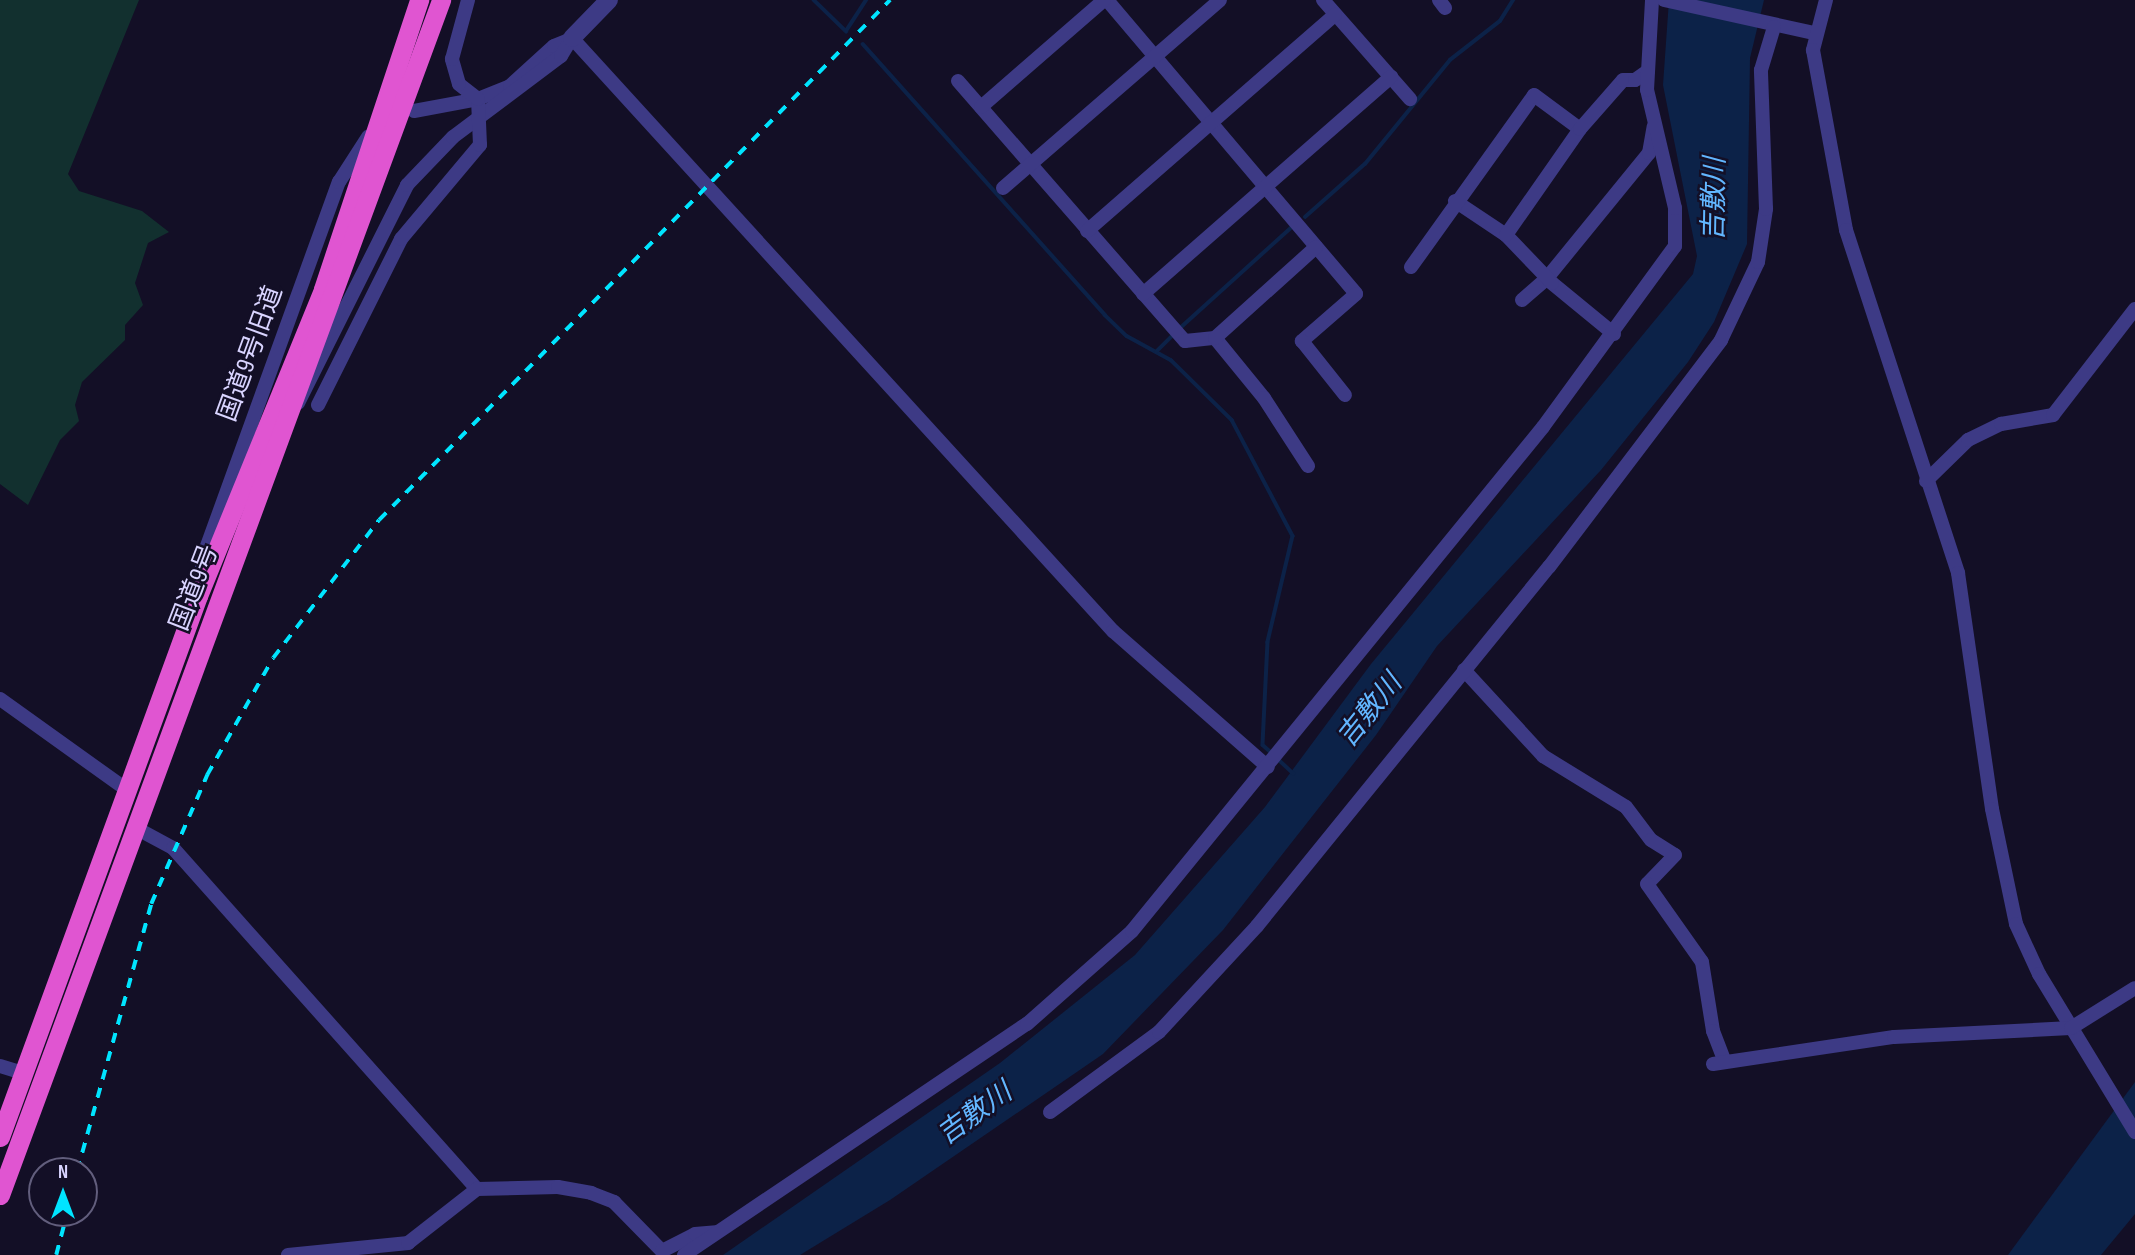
<!DOCTYPE html>
<html>
<head>
<meta charset="utf-8">
<style>
	body { margin:0 }
	#map { position:relative; width:2135px; height:1255px; overflow:hidden; background:#130f26; font-family:"Sofia Sans Condensed","Noto Sans JP",sans-serif }
	div>[style] { position:absolute }
	[style*='--x'] { left:calc(var(--x)*1px); top:calc(var(--y)*1px); width:calc(var(--w)*1px); rotate:calc(var(--a)*1deg) }
	.green>* { inset:0; background:#12302f }
	.water>* { inset:0; background:#0c2248 }
	.stream>* { height:3.5px; margin:-1.75px; padding:0 1.75px; transform-origin:1.75px; border-radius:1.75px; background:#0c2248 }
	.minor>* { height:14px; margin:-7px; padding:0 7px; transform-origin:7px; border-radius:7px; background:#3d3a85 }
	.tertiary>* { height:18px; margin:-9px; padding:0 9px; transform-origin:9px; border-radius:9px; background:#3d3a85 }
	.trunk>* { height:19px; margin:-9.5px; padding:0 9.5px; transform-origin:9.5px; border-radius:9.5px; background:#e055d1 }
	.rail>* { height:3.5px; margin-top:-1.75px; transform-origin:0; background:repeating-linear-gradient(90deg,#00e5ff 0 10px,transparent 0 19px) }
	span { translate:-50% -50%; white-space:nowrap; text-align:center; line-height:1.15; -webkit-text-stroke:5px #130f26; paint-order:stroke }
	.street-label { font-size:26px; color:#d9d4ff }
	.water-label { font-size:28px; color:#62b6ff; font-style:italic }
	.north { position:absolute; left:28px; top:1157px; width:70px; height:70px; box-sizing:border-box; background:#130f26; border:2px solid #625e7d; border-radius:50%; rotate:0deg; font-size:19px; font-weight:700; line-height:28px; text-align:center; color:#d9d4ff }
	.north::after { content:''; display:block; margin:auto; width:24px; height:32px; background:#00e5ff; clip-path:polygon(50% 0,100% 100%,50% 72%,0 100%) }
</style>
</head>
<body>
<div id="map">
	<div class="green">
		<div style="clip-path:polygon(0 0,139px 0,68px 174px,79px 191px,142px 211px,169px 232px,148px 243px,135px 283px,143px 305px,125px 325px,125px 340px,82px 382px,75px 405px,79px 421px,60px 440px,28px 505px,0 484px)"></div>
	</div>
	<div class="water">
		<div style="clip-path:polygon(1669px 0,1764px 0,1750px 58px,1747px 244px,1714px 322px,1688px 362px,1601px 470px,1437px 646px,1376px 735px,1223px 930px,1103px 1054px,890px 1200px,800px 1255px,723px 1255px,1000px 1063px,1135px 955px,1265px 807px,1371px 664px,1693px 274px,1697px 256px,1663px 85px)"></div>
		<div style="clip-path:polygon(2135px 1082px,2135px 1214px,2101px 1255px,2008px 1255px)"></div>
	</div>
	<div class="stream">
		<div style="--x:814;--y:0;--w:45;--a:44.1"></div>
		<div style="--x:846;--y:31;--w:37;--a:-57"></div>
		<div style="--x:863;--y:44;--w:363;--a:48.2"></div>
		<div style="--x:1105;--y:315;--w:30;--a:44"></div>
		<div style="--x:1127;--y:336;--w:50;--a:28.6"></div>
		<div style="--x:1171;--y:360;--w:86;--a:44.5"></div>
		<div style="--x:1232;--y:420;--w:131;--a:62.3"></div>
		<div style="--x:1293;--y:536;--w:109;--a:103.3"></div>
		<div style="--x:1268;--y:642;--w:103;--a:92.8"></div>
		<div style="--x:1263;--y:745;--w:12;--a:42"></div>
		<div style="--x:1305;--y:217;--w:80;--a:-41.5"></div>
		<div style="--x:1365;--y:164;--w:134;--a:-50.7"></div>
		<div style="--x:1450;--y:60;--w:63;--a:-38"></div>
		<div style="--x:1500;--y:21;--w:25;--a:-58"></div>
		<div style="--x:1179;--y:329;--w:152;--a:-42.1"></div>
		<div style="--x:1156;--y:352;--w:23;--a:-45"></div>
		<div style="--x:1278;--y:759;--w:21;--a:43"></div>
	</div>
	<div class="minor">
		<div style="--x:1107;--y:0;--w:385;--a:49.7"></div>
		<div style="--x:1356;--y:294;--w:72;--a:139"></div>
		<div style="--x:1302;--y:341;--w:69;--a:51.5"></div>
		<div style="--x:1323;--y:0;--w:132;--a:48.7"></div>
		<div style="--x:1439;--y:0;--w:10;--a:53"></div>
		<div style="--x:1664;--y:0;--w:154;--a:12.4"></div>
		<div style="--x:1826;--y:0;--w:52;--a:104.6"></div>
		<div style="--x:1813;--y:50;--w:183;--a:79.6"></div>
		<div style="--x:1846;--y:230;--w:361;--a:71.9"></div>
		<div style="--x:1958;--y:573;--w:238;--a:81.8"></div>
		<div style="--x:1992;--y:809;--w:117;--a:78.2"></div>
		<div style="--x:2016;--y:924;--w:55;--a:65.3"></div>
		<div style="--x:2039;--y:974;--w:185;--a:58.7"></div>
		<div style="--x:572;--y:38;--w:803;--a:47.63"></div>
		<div style="--x:1113;--y:631;--w:206;--a:41.3"></div>
		<div style="--x:958;--y:81;--w:345;--a:48.9"></div>
		<div style="--x:1185;--y:341;--w:30;--a:-6"></div>
		<div style="--x:1215;--y:338;--w:77;--a:50.8"></div>
		<div style="--x:1264;--y:398;--w:81;--a:57.1"></div>
		<div style="--x:981;--y:107;--w:163;--a:-41"></div>
		<div style="--x:414;--y:111;--w:65;--a:-10.6"></div>
		<div style="--x:478;--y:99;--w:35;--a:-22"></div>
		<div style="--x:510;--y:86;--w:59;--a:-42.3"></div>
		<div style="--x:554;--y:46;--w:18;--a:-22"></div>
		<div style="--x:1003;--y:188;--w:287;--a:-40.9"></div>
		<div style="--x:1455;--y:201;--w:61;--a:33.7"></div>
		<div style="--x:1087;--y:231;--w:329;--a:-41.1"></div>
		<div style="--x:1411;--y:267;--w:211;--a:-54.4"></div>
		<div style="--x:1534;--y:95;--w:57;--a:36.5"></div>
		<div style="--x:1143;--y:294;--w:330;--a:-41.2"></div>
		<div style="--x:1522;--y:300;--w:33;--a:-41"></div>
		<div style="--x:1547;--y:278;--w:161;--a:-50.8"></div>
		<div style="--x:1649;--y:153;--w:27;--a:-80"></div>
		<div style="--x:1614;--y:334;--w:80;--a:-140.6"></div>
		<div style="--x:1552;--y:283;--w:66;--a:-133.8"></div>
		<div style="--x:1506;--y:235;--w:129;--a:-55.1"></div>
		<div style="--x:1580;--y:129;--w:65;--a:-48.7"></div>
		<div style="--x:1623;--y:80;--w:12;--a:0"></div>
		<div style="--x:1635;--y:80;--w:16;--a:-35"></div>
		<div style="--x:1215;--y:338;--w:136;--a:-42"></div>
		<div style="--x:298;--y:403;--w:244;--a:-63.4"></div>
		<div style="--x:407;--y:185;--w:66;--a:-46.2"></div>
		<div style="--x:453;--y:137;--w:135;--a:-36.9"></div>
		<div style="--x:561;--y:56;--w:21;--a:-59"></div>
		<div style="--x:318;--y:405;--w:186;--a:-63.4"></div>
		<div style="--x:401;--y:239;--w:123;--a:-50"></div>
		<div style="--x:480;--y:145;--w:46;--a:-92.5"></div>
		<div style="--x:478;--y:99;--w:24;--a:-142"></div>
		<div style="--x:459;--y:84;--w:26;--a:-106"></div>
		<div style="--x:452;--y:59;--w:61;--a:-74.8"></div>
		<div style="--x:1926;--y:481;--w:59;--a:-44.3"></div>
		<div style="--x:1968;--y:440;--w:37;--a:-26"></div>
		<div style="--x:2001;--y:424;--w:53;--a:-9.8"></div>
		<div style="--x:2053;--y:415;--w:134;--a:-52.3"></div>
		<div style="--x:201;--y:577;--w:20;--a:-84"></div>
		<div style="--x:203;--y:557;--w:399;--a:-70.1"></div>
		<div style="--x:339;--y:182;--w:54;--a:-57.2"></div>
		<div style="--x:1464;--y:670;--w:117;--a:47.4"></div>
		<div style="--x:1543;--y:756;--w:97;--a:31.6"></div>
		<div style="--x:1626;--y:807;--w:41;--a:52.9"></div>
		<div style="--x:1651;--y:840;--w:28;--a:32"></div>
		<div style="--x:1675;--y:855;--w:40;--a:134"></div>
		<div style="--x:1647;--y:884;--w:95;--a:54.8"></div>
		<div style="--x:1702;--y:962;--w:70;--a:80.9"></div>
		<div style="--x:1713;--y:1031;--w:33;--a:69"></div>
		<div style="--x:0;--y:699;--w:156;--a:35.6"></div>
		<div style="--x:134;--y:827;--w:44;--a:28.3"></div>
		<div style="--x:173;--y:848;--w:457;--a:48.3"></div>
		<div style="--x:477;--y:1189;--w:81;--a:-1.4"></div>
		<div style="--x:558;--y:1187;--w:34;--a:10"></div>
		<div style="--x:591;--y:1193;--w:25;--a:21"></div>
		<div style="--x:614;--y:1202;--w:69;--a:45.6"></div>
		<div style="--x:662;--y:1251;--w:37;--a:-27"></div>
		<div style="--x:695;--y:1234;--w:21;--a:-5"></div>
		<div style="--x:1713;--y:1064;--w:183;--a:-8.5"></div>
		<div style="--x:1894;--y:1037;--w:177;--a:-2.9"></div>
		<div style="--x:2071;--y:1028;--w:75;--a:-32"></div>
		<div style="--x:0;--y:1066;--w:24;--a:17"></div>
		<div style="--x:1050;--y:1112;--w:135;--a:-36.3"></div>
		<div style="--x:1159;--y:1032;--w:144;--a:-47.2"></div>
		<div style="--x:1257;--y:926;--w:463;--a:-50.9"></div>
		<div style="--x:1549;--y:567;--w:285;--a:-52.8"></div>
		<div style="--x:1721;--y:340;--w:86;--a:-64.6"></div>
		<div style="--x:1758;--y:262;--w:54;--a:-81.4"></div>
		<div style="--x:1766;--y:209;--w:139;--a:-92.1"></div>
		<div style="--x:1761;--y:70;--w:45;--a:-73.2"></div>
		<div style="--x:288;--y:1255;--w:121;--a:-5.7"></div>
		<div style="--x:408;--y:1243;--w:88;--a:-38"></div>
		<div style="--x:684;--y:1255;--w:414;--a:-34"></div>
		<div style="--x:1027;--y:1024;--w:140;--a:-41.5"></div>
		<div style="--x:1132;--y:931;--w:650;--a:-50.8"></div>
		<div style="--x:1543;--y:427;--w:224;--a:-53.9"></div>
		<div style="--x:1675;--y:246;--w:38;--a:-90"></div>
		<div style="--x:1675;--y:208;--w:121;--a:-103.3"></div>
		<div style="--x:1647;--y:90;--w:90;--a:-86.8"></div>
	</div>
	<div class="tertiary">
		<div style="--x:572;--y:38;--w:53;--a:-45.8"></div>
	</div>
	<div class="trunk">
		<div style="--x:0;--y:1137;--w:576;--a:-69.9"></div>
		<div style="--x:198;--y:596;--w:331;--a:-67.8"></div>
		<div style="--x:323;--y:289;--w:305;--a:-71.6"></div>
		<div style="--x:0;--y:1195;--w:1274;--a:-69.74"></div>
	</div>
	<div class="rail">
		<div style="--x:77;--y:1171;--w:277;--a:-74.5"></div>
		<div style="--x:151;--y:904;--w:141;--a:-66.5"></div>
		<div style="--x:207;--y:775;--w:134;--a:-60.6"></div>
		<div style="--x:273;--y:658;--w:174;--a:-52.5"></div>
		<div style="--x:379;--y:520;--w:729;--a:-45.5"></div>
		<div style="--x:56;--y:1255;--w:43;--a:-75.3"></div>
	</div>
	<div class="street-label">
		<span style="left:251px;top:354px;rotate:-70deg">国道9号旧道</span>
		<span style="left:195px;top:588px;rotate:-69deg">国道9号</span>
	</div>
	<div class="water-label">
		<span style="left:1715px;top:199px;rotate:-89deg">吉敷川</span>
		<span style="left:1370px;top:711px;rotate:-51deg">吉敷川</span>
		<span style="left:975px;top:1114px;rotate:-36deg">吉敷川</span>
	</div>
	<div class="north">N</div>
</div>
</body>
</html>
